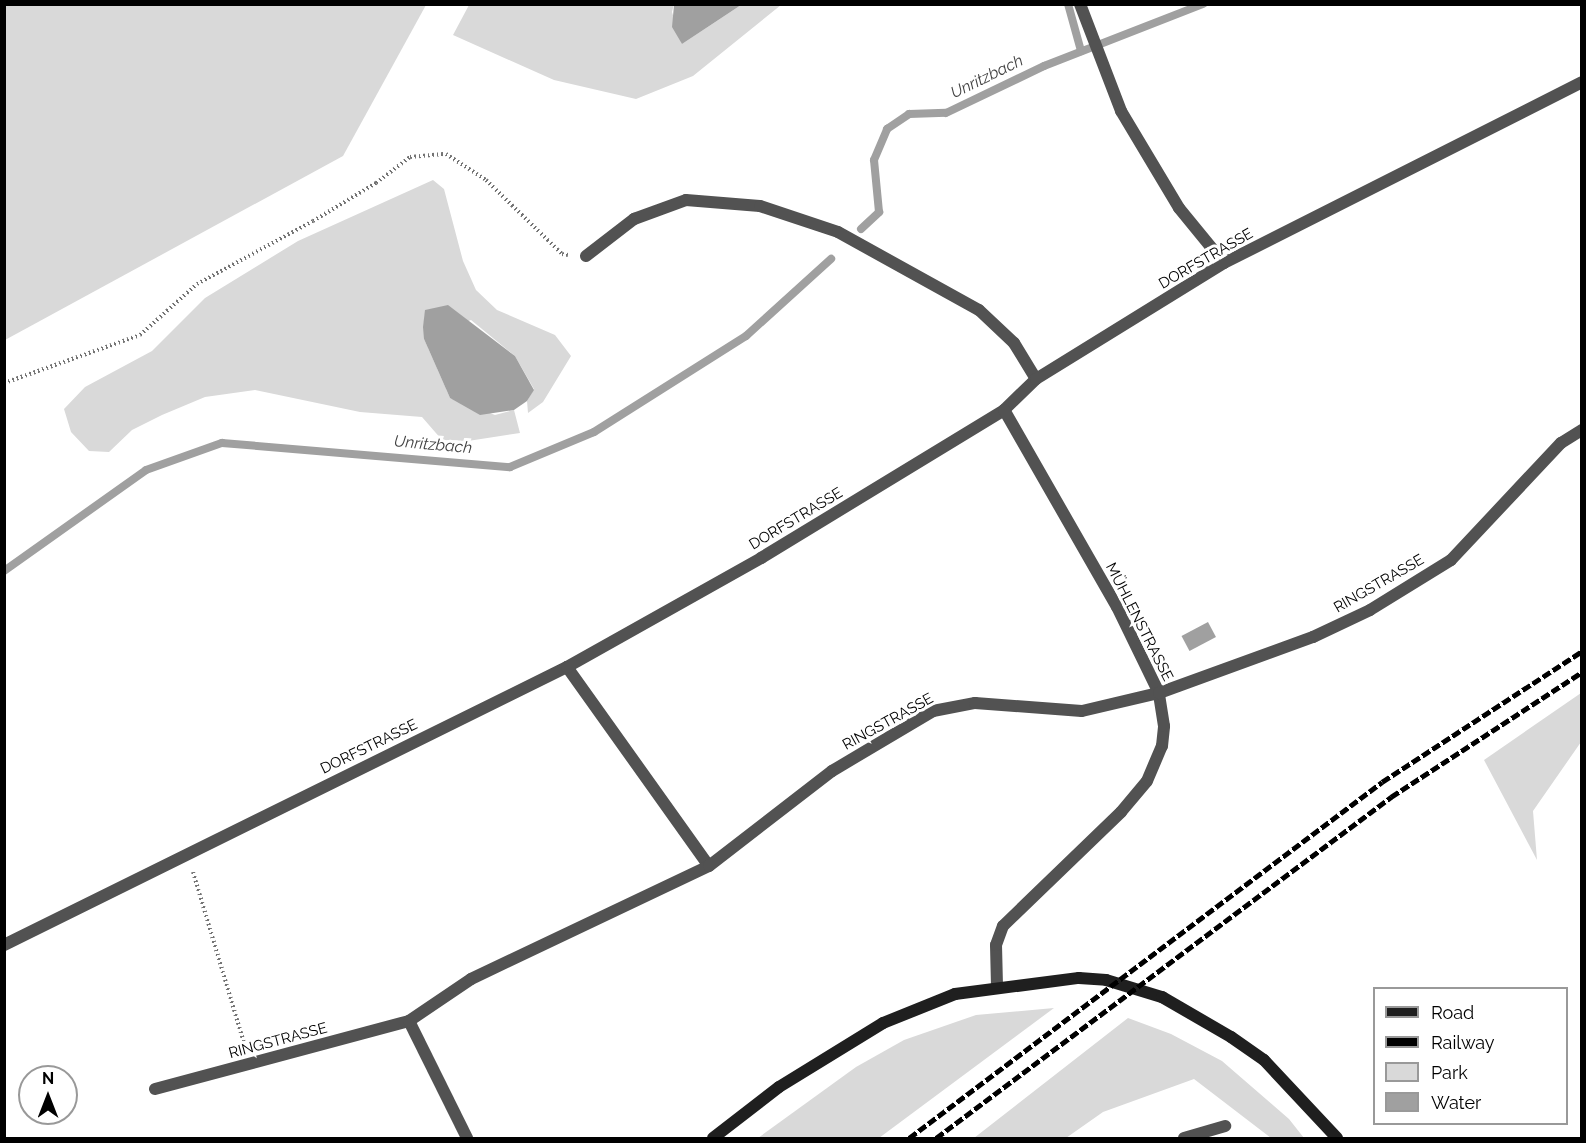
<!DOCTYPE html>
<html>
<head>
<meta charset="utf-8">
<style>
	body { margin:0 }
	#map { position:relative; width:1586px; height:1143px; overflow:hidden; background:#fff; font-family:Raleway,sans-serif }
	div>[style] { position:absolute }
	[style*='--x'] { left:calc(var(--x)*1px); top:calc(var(--y)*1px); width:calc(var(--w)*1px); rotate:calc(var(--a)*1deg) }
	.green>* { inset:0; background:#d9d9d9 }
	.water>* { inset:0; background:#a0a0a0; transform-origin:0 0 }
	.stream>* { height:8px; margin:-4px; padding:0 4px; transform-origin:4px; border-radius:4px; background:#a0a0a0 }
	.path>* { height:4px; margin-top:-2px; transform-origin:0; background:repeating-linear-gradient(90deg,#747474 0 1.5px,transparent 0 4.5px) }
	.service>* { height:12px; margin:-6px; padding:0 6px; transform-origin:6px; border-radius:6px; background:#525252 }
	.minor>* { height:12px; margin:-6px; padding:0 6px; transform-origin:6px; border-radius:6px; background:#525252 }
	.secondary>* { height:12px; margin:-6px; padding:0 6px; transform-origin:6px; border-radius:6px; background:#1f1f1f }
	.rail>* { height:4.5px; margin-top:-2.25px; transform-origin:0; background:repeating-linear-gradient(90deg,#000 0 9px,transparent 0 12px) }
	span { translate:-50% -50%; white-space:nowrap; text-align:center; line-height:1.15; -webkit-text-stroke:6px #fff; paint-order:stroke }
	.street-label { font-size:15px; color:#000 }
	.water-label { font-size:16px; color:#414141; font-style:italic }
	.frame { position:absolute; inset:0; border:6px solid #000; pointer-events:none }
	.legend { position:absolute; left:1373px; top:987px; width:195px; height:138px; box-sizing:border-box; background:#fff; border:2px solid #999; margin:0; padding:8px 10px; list-style:none; font-size:18px; color:#000 }
	.legend li { display:flex; align-items:center; gap:12px; height:30px }
	.legend b { width:30px; border:2px solid #999 }
	.north { position:absolute; left:18px; top:1065px; width:60px; height:60px; box-sizing:border-box; background:#fff; border:2px solid #999; border-radius:50%; rotate:0deg; font-size:16px; font-weight:700; line-height:24px; text-align:center; color:#000 }
	.north::after { content:''; display:block; margin:auto; width:21px; height:27px; background:#000; clip-path:polygon(50% 0,100% 100%,50% 72%,0 100%) }
</style>
</head>
<body>
<div id="map">
	<div class="green">
		<div style="clip-path:polygon(5px 4px,425px 4px,426px 5px,343px 156px,5px 340px)"></div>
		<div style="clip-path:polygon(674px 4px,672px 12px,682px 44px,741px 5px,781px 5px,693px 76px,636px 99px,554px 80px,453px 35px,469px 5px)"></div>
		<div style="clip-path:polygon(433px 180px,444px 189px,463px 261px,476px 290px,497px 310px,555px 335px,571px 356px,543px 402px,528px 413px,527px 401px,534px 389px,515px 356px,471px 320px,424px 339px,450px 398px,495px 415px,514px 410px,520px 433px,468px 441px,442px 440px,422px 417px,360px 412px,255px 390px,205px 397px,162px 415px,132px 430px,109px 452px,89px 451px,71px 432px,64px 409px,85px 387px,152px 351px,205px 298px,298px 241px)"></div>
		<div style="clip-path:polygon(1581px 693px,1581px 742px,1533px 811px,1537px 860px,1484px 760px)"></div>
		<div style="clip-path:polygon(1054px 1008px,879px 1138px,758px 1138px,856px 1067px,904px 1040px,976px 1015px)"></div>
		<div style="clip-path:polygon(1128px 1018px,1171px 1034px,1222px 1061px,1289px 1119px,1304px 1138px,1271px 1138px,1194px 1079px,1103px 1112px,1066px 1138px,974px 1138px)"></div>
	</div>
	<div class="water">
		<div style="clip-path:polygon(674px 5px,674px 4px,741px 5px,682px 44px,672px 27px)"></div>
		<div style="clip-path:polygon(448px 305px,515px 356px,534px 390px,527px 401px,514px 410px,480px 415px,450px 398px,424px 339px,423px 327px,425px 310px)"></div>
		<div style="left:1208px;top:622px;width:17px;height:30px;rotate:62deg"></div>
	</div>
	<div class="stream">
		<div style="--x:1068;--y:4;--w:49;--a:74.5"></div>
		<div style="--x:861;--y:229;--w:25;--a:-43"></div>
		<div style="--x:879;--y:212;--w:52;--a:-95.5"></div>
		<div style="--x:874;--y:160;--w:34;--a:-67"></div>
		<div style="--x:887;--y:129;--w:27;--a:-34"></div>
		<div style="--x:909;--y:114;--w:37;--a:-2"></div>
		<div style="--x:946;--y:113;--w:109;--a:-25.6"></div>
		<div style="--x:1044;--y:66;--w:171;--a:-21.3"></div>
		<div style="--x:4;--y:571;--w:174;--a:-35.4"></div>
		<div style="--x:146;--y:470;--w:81;--a:-19.6"></div>
		<div style="--x:222;--y:443;--w:289;--a:4.8"></div>
		<div style="--x:510;--y:467;--w:91;--a:-22.6"></div>
		<div style="--x:594;--y:432;--w:180;--a:-32.3"></div>
		<div style="--x:746;--y:336;--w:115;--a:-42.2"></div>
	</div>
	<div class="path">
		<div style="--x:4;--y:383;--w:144;--a:-19.4"></div>
		<div style="--x:140;--y:335;--w:76;--a:-41.8"></div>
		<div style="--x:197;--y:284;--w:132;--a:-28.5"></div>
		<div style="--x:313;--y:221;--w:74;--a:-31.1"></div>
		<div style="--x:376;--y:183;--w:43;--a:-37.4"></div>
		<div style="--x:410;--y:157;--w:36;--a:-5"></div>
		<div style="--x:446;--y:154;--w:48;--a:33"></div>
		<div style="--x:486;--y:180;--w:106;--a:44.2"></div>
		<div style="--x:562;--y:254;--w:6;--a:9"></div>
		<div style="--x:193;--y:872;--w:182;--a:73.4"></div>
	</div>
	<div class="service">
		<div style="--x:567;--y:667;--w:244;--a:54.5"></div>
		<div style="--x:1184;--y:1138;--w:43;--a:-16.3"></div>
	</div>
	<div class="minor">
		<div style="--x:1080;--y:4;--w:115;--a:69"></div>
		<div style="--x:1121;--y:111;--w:113;--a:59.1"></div>
		<div style="--x:1179;--y:208;--w:71;--a:50.7"></div>
		<div style="--x:586;--y:256;--w:61;--a:-37.6"></div>
		<div style="--x:634;--y:219;--w:55;--a:-20.1"></div>
		<div style="--x:686;--y:200;--w:74;--a:4.6"></div>
		<div style="--x:760;--y:206;--w:82;--a:18.4"></div>
		<div style="--x:838;--y:232;--w:161;--a:29"></div>
		<div style="--x:979;--y:310;--w:48;--a:43.3"></div>
		<div style="--x:1014;--y:343;--w:42;--a:58.6"></div>
		<div style="--x:4;--y:945;--w:628;--a:-26.28"></div>
		<div style="--x:567;--y:667;--w:223;--a:-29.3"></div>
		<div style="--x:761;--y:558;--w:285;--a:-31.3"></div>
		<div style="--x:1004;--y:410;--w:45;--a:-44.1"></div>
		<div style="--x:1036;--y:379;--w:221;--a:-31.7"></div>
		<div style="--x:1224;--y:263;--w:401;--a:-26.8"></div>
		<div style="--x:997;--y:986;--w:41;--a:-91.4"></div>
		<div style="--x:996;--y:945;--w:20;--a:-70"></div>
		<div style="--x:1003;--y:926;--w:164;--a:-44"></div>
		<div style="--x:1121;--y:812;--w:40;--a:-50"></div>
		<div style="--x:1147;--y:781;--w:38;--a:-67"></div>
		<div style="--x:1162;--y:746;--w:20;--a:-84"></div>
		<div style="--x:1164;--y:726;--w:33;--a:-99"></div>
		<div style="--x:1159;--y:693;--w:96;--a:-116"></div>
		<div style="--x:1117;--y:607;--w:227;--a:-119.8"></div>
		<div style="--x:409;--y:1021;--w:131;--a:63.6"></div>
		<div style="--x:155;--y:1089;--w:263;--a:-15"></div>
		<div style="--x:409;--y:1021;--w:75;--a:-34.1"></div>
		<div style="--x:471;--y:979;--w:263;--a:-25.4"></div>
		<div style="--x:709;--y:866;--w:155;--a:-37.7"></div>
		<div style="--x:832;--y:771;--w:117;--a:-30.7"></div>
		<div style="--x:933;--y:711;--w:43;--a:-10.8"></div>
		<div style="--x:975;--y:703;--w:107;--a:4.3"></div>
		<div style="--x:1082;--y:711;--w:79;--a:-13.2"></div>
		<div style="--x:1159;--y:693;--w:164;--a:-20"></div>
		<div style="--x:1313;--y:637;--w:63;--a:-25.3"></div>
		<div style="--x:1370;--y:610;--w:95;--a:-31.7"></div>
		<div style="--x:1451;--y:560;--w:161;--a:-46.8"></div>
		<div style="--x:1561;--y:443;--w:25;--a:-32"></div>
	</div>
	<div class="secondary">
		<div style="--x:713;--y:1138;--w:83;--a:-37.7"></div>
		<div style="--x:779;--y:1087;--w:122;--a:-31.6"></div>
		<div style="--x:883;--y:1023;--w:78;--a:-21.9"></div>
		<div style="--x:955;--y:994;--w:125;--a:-7.4"></div>
		<div style="--x:1079;--y:978;--w:27;--a:4"></div>
		<div style="--x:1106;--y:980;--w:59;--a:16.9"></div>
		<div style="--x:1162;--y:997;--w:80;--a:30.1"></div>
		<div style="--x:1231;--y:1037;--w:40;--a:34.9"></div>
		<div style="--x:1264;--y:1060;--w:107;--a:46.9"></div>
	</div>
	<div class="rail">
		<div style="--x:909;--y:1138;--w:592;--a:-36.97"></div>
		<div style="--x:1382;--y:782;--w:239;--a:-33.2"></div>
		<div style="--x:936;--y:1138;--w:569;--a:-36.85"></div>
		<div style="--x:1391;--y:797;--w:228;--a:-33.2"></div>
	</div>
	<div class="street-label">
		<span style="left:1206px;top:259px;rotate:-30deg">DORFSTRASSE</span>
		<span style="left:796px;top:519px;rotate:-31deg">DORFSTRASSE</span>
		<span style="left:1379px;top:584px;rotate:-30deg">RINGSTRASSE</span>
		<span style="left:1139px;top:622px;rotate:63deg">MÜHLENSTRASSE</span>
		<span style="left:888px;top:722px;rotate:-29deg">RINGSTRASSE</span>
		<span style="left:369px;top:747px;rotate:-26deg">DORFSTRASSE</span>
		<span style="left:278px;top:1041px;rotate:-15deg">RINGSTRASSE</span>
	</div>
	<div class="water-label">
		<span style="left:987px;top:77px;rotate:-26deg">Unritzbach</span>
		<span style="left:433px;top:445px;rotate:5deg">Unritzbach</span>
	</div>
	<div class="frame"></div>
	<ul class="legend">
	<li><b style="height:8px;background:#1f1f1f"></b>Road</li>
	<li><b style="height:8px;background:#000"></b>Railway</li>
	<li><b style="height:16px;background:#d9d9d9"></b>Park</li>
	<li><b style="height:16px;background:#a0a0a0"></b>Water</li>
	</ul>
	<div class="north">N</div>
</div>
</body>
</html>
